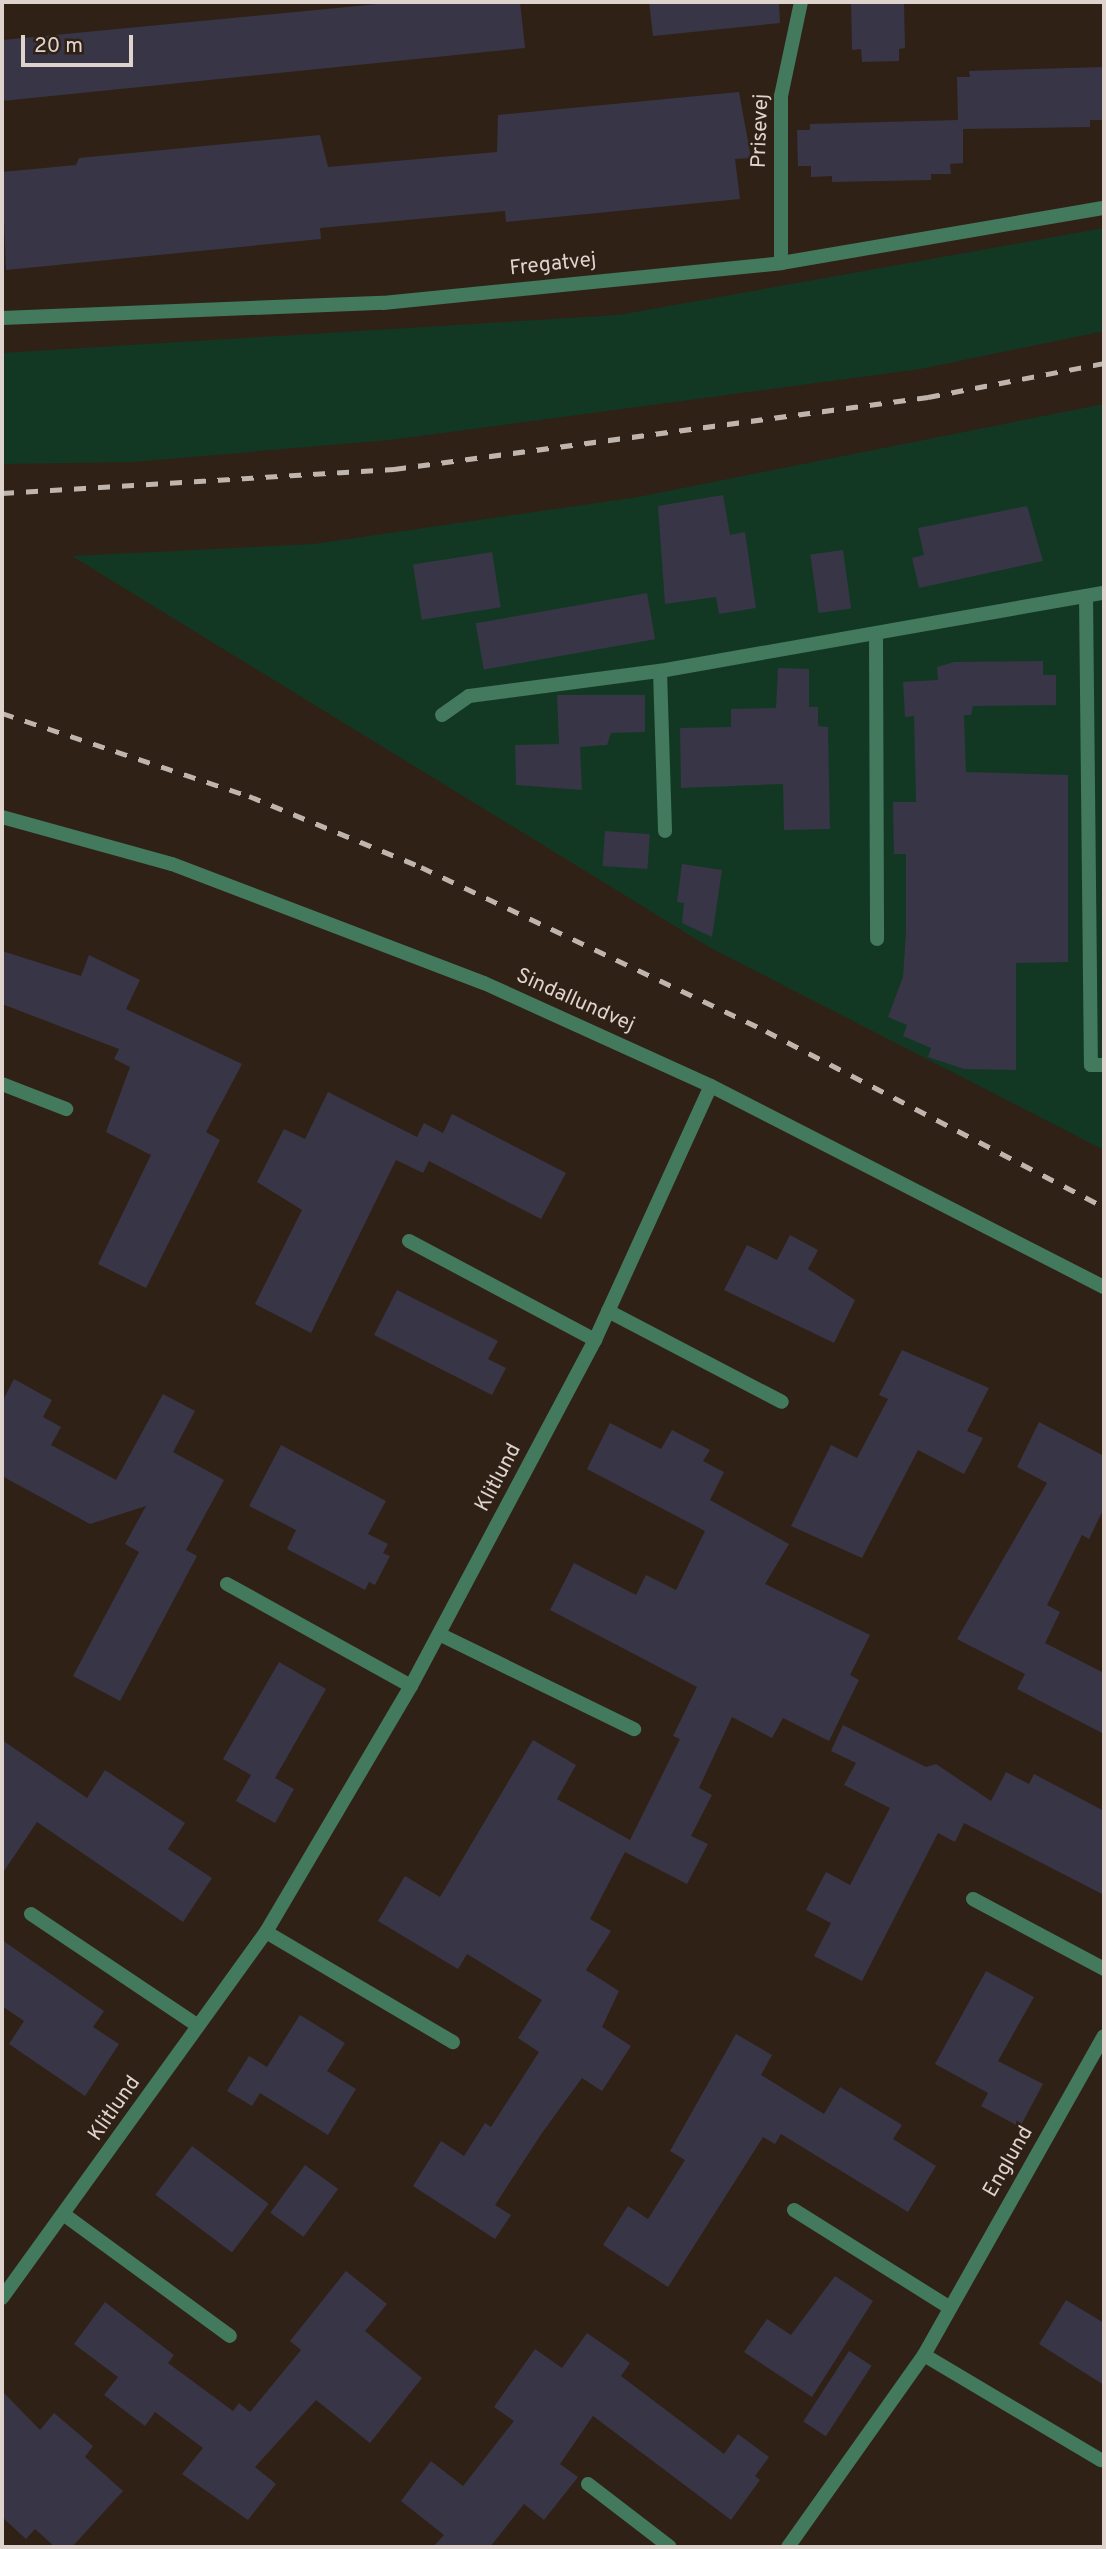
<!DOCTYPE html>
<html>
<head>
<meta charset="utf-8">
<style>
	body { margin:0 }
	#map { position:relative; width:1106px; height:2549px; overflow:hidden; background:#302117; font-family:Overpass,sans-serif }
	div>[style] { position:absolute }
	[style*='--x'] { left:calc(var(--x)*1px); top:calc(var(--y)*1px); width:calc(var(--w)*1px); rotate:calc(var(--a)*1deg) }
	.green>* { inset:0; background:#123823 }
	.building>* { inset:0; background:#373546; transform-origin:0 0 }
	.service>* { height:14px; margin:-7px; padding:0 7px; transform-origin:7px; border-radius:7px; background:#43795d }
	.minor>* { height:14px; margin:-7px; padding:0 7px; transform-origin:7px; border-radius:7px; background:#43795d }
	.rail>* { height:5px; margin-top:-2.5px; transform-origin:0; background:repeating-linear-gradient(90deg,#c0b5ad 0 12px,transparent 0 24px) }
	span { translate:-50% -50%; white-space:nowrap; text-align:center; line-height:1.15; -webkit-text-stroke:5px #302117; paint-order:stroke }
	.street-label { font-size:21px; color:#ded4cd }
	.frame { position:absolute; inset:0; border:4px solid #ded4cd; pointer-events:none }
	.scale { position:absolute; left:21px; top:35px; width:112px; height:32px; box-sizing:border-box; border:4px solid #ded4cd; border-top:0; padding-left:9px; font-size:21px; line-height:24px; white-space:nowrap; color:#ded4cd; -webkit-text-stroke:5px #302117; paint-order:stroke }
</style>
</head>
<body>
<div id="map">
	<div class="green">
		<div style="clip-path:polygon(1104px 228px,1104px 331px,920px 369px,390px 440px,132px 462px,2px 464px,2px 353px,619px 315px)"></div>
		<div style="clip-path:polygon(1104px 404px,1104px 1150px,709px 947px,72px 556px,314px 544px,638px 497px)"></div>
	</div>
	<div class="building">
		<div style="clip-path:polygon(399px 2px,520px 2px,525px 48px,2px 101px,2px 40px)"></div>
		<div style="clip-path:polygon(649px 2px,779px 2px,780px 23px,653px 36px)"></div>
		<div style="clip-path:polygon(851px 2px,904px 2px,905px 48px,899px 49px,899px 61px,862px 62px,861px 49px,852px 50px)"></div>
		<div style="clip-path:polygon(1104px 67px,1104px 120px,1090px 120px,1090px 127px,963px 129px,963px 163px,950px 164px,951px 174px,931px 174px,931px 180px,832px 182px,832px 176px,811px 177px,811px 166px,798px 166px,797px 130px,810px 130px,810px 124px,958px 120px,957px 77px,970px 77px,969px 71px)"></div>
		<div style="clip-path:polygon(739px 92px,751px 158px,735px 159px,740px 199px,506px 222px,505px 211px,320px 228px,321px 239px,6px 270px,2px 172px,76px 165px,79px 158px,320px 135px,328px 167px,497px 152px,498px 115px)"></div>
		<div style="clip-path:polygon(723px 495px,730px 535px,745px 532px,756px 608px,719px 614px,716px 597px,665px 604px,658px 506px)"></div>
		<div style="clip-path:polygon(1027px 506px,1043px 561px,919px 588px,912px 558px,924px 555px,918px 528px)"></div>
		<div style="left:843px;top:550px;width:59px;height:33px;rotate:82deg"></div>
		<div style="left:492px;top:552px;width:56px;height:80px;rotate:81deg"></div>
		<div style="left:647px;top:593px;width:47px;height:174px;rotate:80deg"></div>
		<div style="clip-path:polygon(1043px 661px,1043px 675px,1056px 675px,1056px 705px,973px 706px,971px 715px,964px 715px,966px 772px,1068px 775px,1068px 962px,1016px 963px,1016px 1070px,964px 1069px,928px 1057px,931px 1048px,903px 1036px,907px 1025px,888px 1017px,903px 977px,906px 932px,906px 854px,894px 854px,893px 802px,916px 802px,914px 716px,905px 717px,903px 682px,938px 680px,937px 667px,954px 662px)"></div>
		<div style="clip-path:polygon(778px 668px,809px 669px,809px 707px,818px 707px,818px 726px,828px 727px,830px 829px,784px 830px,783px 784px,681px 788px,680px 728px,731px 727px,731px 709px,776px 708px)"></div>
		<div style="clip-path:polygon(557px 695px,645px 695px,645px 732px,611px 733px,607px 745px,580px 747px,582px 790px,516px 785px,515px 745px,559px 744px)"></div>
		<div style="left:605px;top:831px;width:45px;height:35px;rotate:4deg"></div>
		<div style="clip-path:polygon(682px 864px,722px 870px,712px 937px,682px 923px,684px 903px,677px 902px)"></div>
		<div style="clip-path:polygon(2px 951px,81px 976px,89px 955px,140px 980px,126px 1009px,242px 1064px,206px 1132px,220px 1140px,146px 1288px,98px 1264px,151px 1155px,106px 1132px,130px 1067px,114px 1059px,119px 1049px,2px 1004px)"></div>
		<div style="clip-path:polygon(328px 1092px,417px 1137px,424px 1123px,443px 1133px,452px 1114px,566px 1173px,541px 1219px,429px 1161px,423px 1173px,396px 1160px,311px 1333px,255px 1304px,302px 1210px,257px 1182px,284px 1129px,305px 1139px)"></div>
		<div style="clip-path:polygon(790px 1235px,818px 1250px,808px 1269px,855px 1300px,834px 1343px,724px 1290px,747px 1245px,777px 1260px)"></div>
		<div style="clip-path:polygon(397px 1290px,498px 1341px,488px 1359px,506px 1368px,492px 1395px,374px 1335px)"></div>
		<div style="clip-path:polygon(902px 1350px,989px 1388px,967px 1431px,983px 1438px,964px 1474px,918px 1450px,862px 1558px,791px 1526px,831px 1445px,857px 1458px,888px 1399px,879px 1395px)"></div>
		<div style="clip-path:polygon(14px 1379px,52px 1400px,43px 1417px,61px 1427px,51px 1445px,116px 1480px,163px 1394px,195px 1411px,173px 1452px,224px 1480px,186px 1550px,197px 1556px,120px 1701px,73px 1676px,139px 1552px,125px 1544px,146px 1506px,90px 1524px,2px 1476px,2px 1402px)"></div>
		<div style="clip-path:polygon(1039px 1422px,1104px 1456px,1104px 1508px,1089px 1539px,1082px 1535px,1047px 1605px,1060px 1612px,1045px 1643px,1104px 1673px,1104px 1734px,1017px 1689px,1025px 1674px,957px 1639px,1047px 1483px,1017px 1467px)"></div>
		<div style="clip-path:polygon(610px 1423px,661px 1449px,672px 1430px,710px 1450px,703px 1461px,724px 1472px,710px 1500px,789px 1544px,765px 1584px,870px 1635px,850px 1675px,859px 1680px,829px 1741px,783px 1718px,772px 1738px,732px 1717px,699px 1788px,712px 1795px,691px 1836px,708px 1844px,687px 1884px,625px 1852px,590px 1919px,611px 1931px,586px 1970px,619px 1991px,602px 2027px,631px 2046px,602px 2091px,582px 2078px,542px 2133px,495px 2205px,511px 2215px,495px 2239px,413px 2186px,441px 2141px,464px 2156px,485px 2123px,491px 2127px,539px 2052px,518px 2038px,542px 2000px,467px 1954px,458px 1969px,378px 1921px,405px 1876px,440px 1897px,533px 1740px,576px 1765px,557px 1799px,630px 1840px,680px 1739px,673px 1736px,697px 1687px,550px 1610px,574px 1563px,636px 1595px,646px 1575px,676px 1590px,705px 1531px,587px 1469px)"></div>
		<div style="clip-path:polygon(281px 1445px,386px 1501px,368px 1534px,388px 1544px,383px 1553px,390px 1556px,375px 1585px,369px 1582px,365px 1590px,287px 1549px,296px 1530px,249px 1506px)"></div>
		<div style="clip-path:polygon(279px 1662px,326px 1689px,275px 1778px,294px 1789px,275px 1823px,236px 1801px,251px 1775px,223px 1759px)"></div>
		<div style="clip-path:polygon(843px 1725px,926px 1767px,936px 1764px,991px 1801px,1006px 1772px,1029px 1784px,1034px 1774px,1104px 1811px,1104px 1895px,964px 1823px,955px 1842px,938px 1833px,862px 1981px,814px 1956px,831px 1923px,806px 1910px,826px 1872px,850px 1885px,890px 1808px,844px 1785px,856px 1763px,831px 1751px)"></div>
		<div style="clip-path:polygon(2px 1740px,87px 1798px,105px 1770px,185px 1823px,168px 1849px,212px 1878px,183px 1922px,37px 1822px,2px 1874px)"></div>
		<div style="clip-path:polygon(2px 1940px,104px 2011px,93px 2027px,119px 2044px,85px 2096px,9px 2044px,24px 2021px,2px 2006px)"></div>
		<div style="clip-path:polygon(986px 1971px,1034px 1997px,998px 2061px,1043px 2084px,1020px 2127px,981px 2106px,988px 2093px,935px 2064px)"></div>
		<div style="clip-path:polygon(300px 2015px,345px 2043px,327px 2071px,356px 2089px,328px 2135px,260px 2093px,252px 2106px,227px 2091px,249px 2056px,267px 2067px)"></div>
		<div style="clip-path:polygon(736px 2034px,772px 2055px,761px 2075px,824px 2114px,840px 2087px,902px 2125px,893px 2139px,936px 2166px,908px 2212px,781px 2134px,775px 2144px,763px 2137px,668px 2287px,603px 2245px,628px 2206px,648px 2219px,685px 2160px,670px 2151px)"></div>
		<div style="left:192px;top:2146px;width:96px;height:61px;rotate:37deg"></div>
		<div style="left:305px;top:2165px;width:41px;height:59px;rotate:36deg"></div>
		<div style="clip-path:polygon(346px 2271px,387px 2304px,365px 2331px,422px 2378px,370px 2443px,316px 2400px,255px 2467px,276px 2484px,248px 2520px,182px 2474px,203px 2448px,155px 2412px,145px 2426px,104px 2395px,118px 2377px,74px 2344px,105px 2302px,174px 2355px,168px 2363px,233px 2411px,239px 2403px,250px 2412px,301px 2350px,290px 2341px)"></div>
		<div style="clip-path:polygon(835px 2276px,873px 2301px,812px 2397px,744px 2352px,767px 2319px,791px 2335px)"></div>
		<div style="clip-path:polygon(1066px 2300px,1104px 2323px,1104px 2385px,1039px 2344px)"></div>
		<div style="clip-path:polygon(587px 2333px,630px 2363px,621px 2376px,724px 2454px,738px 2434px,769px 2457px,755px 2476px,760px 2480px,731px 2520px,593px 2416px,560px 2464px,578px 2477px,544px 2520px,524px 2504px,490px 2547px,433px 2547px,444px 2535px,401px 2501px,431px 2461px,463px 2486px,514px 2421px,494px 2407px,535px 2349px,562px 2368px)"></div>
		<div style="left:849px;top:2351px;width:27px;height:84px;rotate:33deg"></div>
		<div style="clip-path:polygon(2px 2391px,40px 2430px,54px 2413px,93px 2446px,85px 2457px,123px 2491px,72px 2547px,55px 2547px,35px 2529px,26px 2539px,2px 2517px)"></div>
	</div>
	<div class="service">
		<div style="--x:1086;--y:596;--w:469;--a:89.4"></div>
		<div style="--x:1091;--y:1065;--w:13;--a:0"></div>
		<div style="--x:876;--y:634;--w:305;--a:89.8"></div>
		<div style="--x:660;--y:671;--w:160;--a:88.2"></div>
	</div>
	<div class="minor">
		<div style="--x:781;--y:263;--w:167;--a:-90"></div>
		<div style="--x:781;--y:96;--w:96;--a:-78"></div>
		<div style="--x:2;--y:318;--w:381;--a:-2.3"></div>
		<div style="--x:383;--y:303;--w:400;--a:-5.7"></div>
		<div style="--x:781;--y:263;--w:328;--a:-9.7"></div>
		<div style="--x:442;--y:715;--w:33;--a:-35"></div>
		<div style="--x:469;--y:696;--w:193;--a:-7.5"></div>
		<div style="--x:660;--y:671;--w:451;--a:-10"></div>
		<div style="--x:2;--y:817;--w:176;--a:15.5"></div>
		<div style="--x:172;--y:864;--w:334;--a:20.9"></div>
		<div style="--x:484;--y:983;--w:249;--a:24.4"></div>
		<div style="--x:711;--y:1086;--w:441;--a:27.1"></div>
		<div style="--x:2;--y:1084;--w:69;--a:21.3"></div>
		<div style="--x:409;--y:1241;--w:211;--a:28"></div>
		<div style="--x:608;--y:1311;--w:196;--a:27.6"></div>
		<div style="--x:227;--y:1584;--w:210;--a:29"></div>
		<div style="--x:441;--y:1635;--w:215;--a:26"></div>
		<div style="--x:973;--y:1899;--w:149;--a:28.1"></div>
		<div style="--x:31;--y:1914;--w:201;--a:33.8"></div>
		<div style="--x:266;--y:1932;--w:217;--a:30.5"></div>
		<div style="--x:794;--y:2210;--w:184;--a:32.1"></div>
		<div style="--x:66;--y:2216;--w:203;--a:36.2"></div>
		<div style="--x:2;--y:2298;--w:451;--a:-54.2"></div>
		<div style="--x:266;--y:1932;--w:286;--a:-59.5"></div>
		<div style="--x:411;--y:1686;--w:392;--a:-62"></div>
		<div style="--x:595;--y:1340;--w:279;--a:-65.5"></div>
		<div style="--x:924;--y:2355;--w:206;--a:30.7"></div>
		<div style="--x:588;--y:2484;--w:103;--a:37.5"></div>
		<div style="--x:788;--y:2547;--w:235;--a:-54.7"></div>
		<div style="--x:924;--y:2355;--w:366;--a:-60.6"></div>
	</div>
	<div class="rail">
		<div style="--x:2;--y:493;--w:393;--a:-3.5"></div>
		<div style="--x:394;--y:469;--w:539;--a:-7.68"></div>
		<div style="--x:928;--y:397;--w:179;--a:-10.9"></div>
		<div style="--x:2;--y:713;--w:261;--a:18.6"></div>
		<div style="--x:249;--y:796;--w:186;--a:22.4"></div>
		<div style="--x:421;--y:867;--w:382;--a:25.4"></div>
		<div style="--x:766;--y:1031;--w:381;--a:27.5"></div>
	</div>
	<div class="street-label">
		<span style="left:761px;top:131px;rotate:-88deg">Prisevej</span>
		<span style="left:553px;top:265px;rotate:-6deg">Fregatvej</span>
		<span style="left:575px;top:1001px;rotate:24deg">Sindallundvej</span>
		<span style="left:499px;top:1478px;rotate:-62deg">Klitlund</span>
		<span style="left:115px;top:2109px;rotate:-55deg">Klitlund</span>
		<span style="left:1009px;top:2162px;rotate:-60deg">Englund</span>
	</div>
	<div class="frame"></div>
	<div class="scale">20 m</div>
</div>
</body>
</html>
